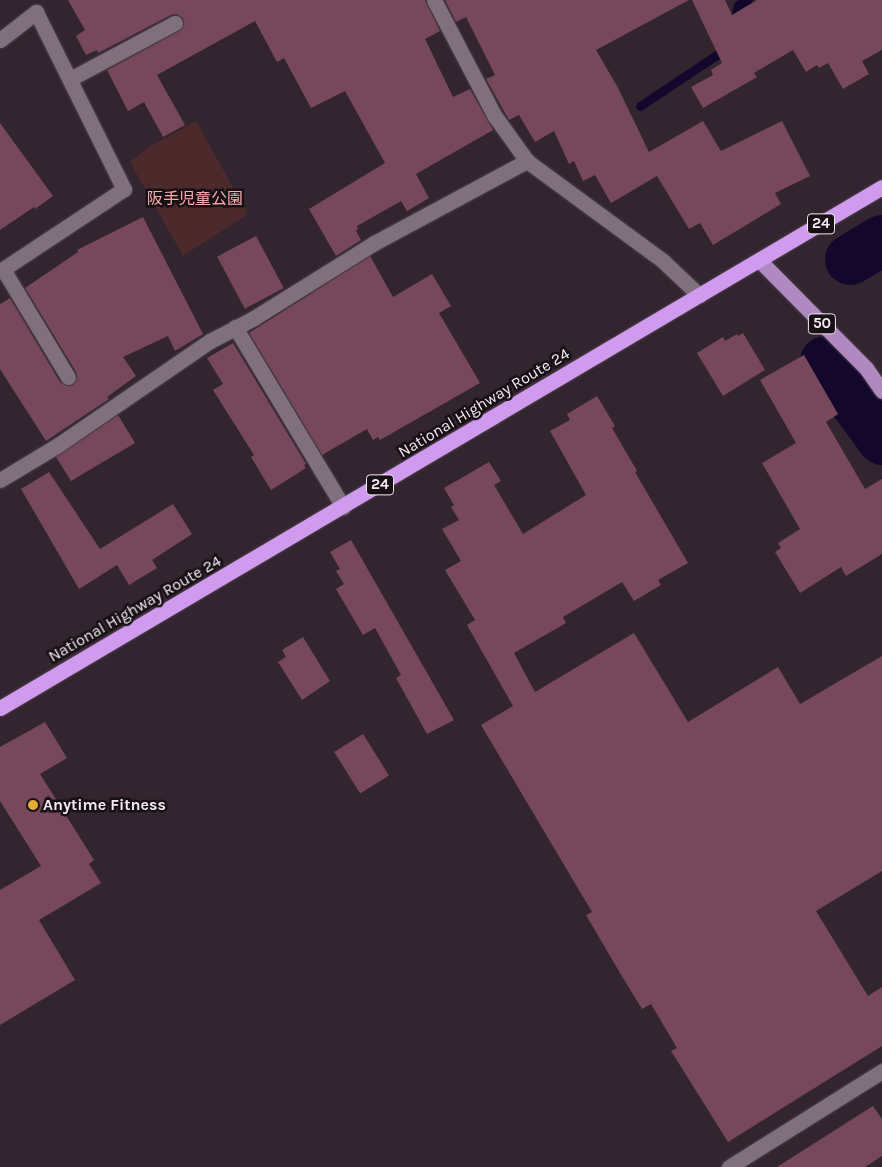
<!DOCTYPE html>
<html>
<head>
<meta charset="utf-8">
<style>
	body { margin:0 }
	#map { position:relative; width:882px; height:1167px; overflow:hidden; background:#332530; font-family:Karla,"Noto Sans JP",sans-serif }
	div>[style] { position:absolute }
	[style*='--x'] { left:calc(var(--x)*1px); top:calc(var(--y)*1px); width:calc(var(--w)*1px); rotate:calc(var(--a)*1deg) }
	.green>* { inset:0; background:#4c2a2c }
	.stream>* { height:9px; margin:-4.5px; padding:0 4.5px; transform-origin:4.5px; border-radius:4.5px; background:#13082c }
	.river>* { height:51px; margin:-25.5px; padding:0 25.5px; transform-origin:25.5px; border-radius:25.5px; background:#13082c }
	.building>* { inset:0; background:#77485a; transform-origin:0 0 }
	.roads { filter:drop-shadow(0 0 1px #4f434c) drop-shadow(0 0 1px #4f434c) }
	.minor>* { height:15px; margin:-7.5px; padding:0 7.5px; transform-origin:7.5px; border-radius:7.5px; background:#806f7c }
	.major>* { height:15px; margin:-7.5px; padding:0 7.5px; transform-origin:7.5px; border-radius:7.5px; background:#b089c1 }
	.highway>* { height:15px; margin:-7.5px; padding:0 7.5px; transform-origin:7.5px; border-radius:7.5px; background:#d09aef }
	.dots>* { width:14px; height:14px; translate:-50% -50%; box-sizing:border-box; border:2px solid #171116; border-radius:50% }
	span { translate:-50% -50%; white-space:nowrap; text-align:center; line-height:1.15; -webkit-text-stroke:5px #171116; paint-order:stroke }
	.shield-label span { padding:1px 4px; background:#171116; border:1px solid; border-radius:4px; -webkit-text-stroke-width:0 }
	.shield-label { font-size:15px; color:#f5ebf2; font-weight:700 }
	.park-label { font-size:16px; color:#ffabae }
	.street-label { font-size:16px; color:#f5ebf2 }
	.poi-label { font-size:16px; color:#f5ebf2; font-weight:700 }
	.left { translate:0 -50%; text-align:left }
</style>
</head>
<body>
<div id="map">
	<div class="green">
		<div style="clip-path:polygon(196px 121px,248px 214px,183px 256px,130px 162px,151px 146px)"></div>
	</div>
	<div class="stream">
		<div style="--x:734;--y:24;--w:19;--a:-78"></div>
		<div style="--x:738;--y:5;--w:11;--a:-27"></div>
		<div style="--x:640;--y:106;--w:105;--a:-33.7"></div>
	</div>
	<div class="river">
		<div style="--x:850;--y:259;--w:37;--a:-31"></div>
		<div style="--x:825;--y:361;--w:97;--a:53.8"></div>
	</div>
	<div class="building">
		<div style="clip-path:polygon(68px 0,425px 0,440px 31px,425px 39px,453px 97px,470px 89px,493px 130px,416px 174px,429px 198px,407px 211px,401px 201px,357px 226px,358px 229px,356px 231px,361px 240px,336px 256px,309px 209px,385px 163px,345px 91px,311px 108px,284px 58px,277px 62px,255px 21px,157px 75px,185px 125px,163px 137px,144px 102px,128px 111px,107px 70px,179px 31px,184px 24px,183px 18px,176px 14px,171px 15px,98px 53px,97px 50px,86px 55px,76px 36px,85px 30px)"></div>
		<div style="clip-path:polygon(445px 0,689px 0,596px 50px,617px 86px,649px 152px,703px 121px,721px 151px,782px 121px,810px 176px,775px 193px,781px 204px,713px 245px,700px 223px,689px 229px,657px 176px,611px 203px,595px 175px,583px 181px,574px 161px,569px 164px,554px 131px,535px 142px,519px 115px,509px 120px,486px 79px,495px 75px,466px 17px,456px 22px)"></div>
		<div style="clip-path:polygon(692px 0,725px 0,732px 15px,757px 0,882px 0,882px 50px,862px 61px,869px 74px,843px 89px,828px 63px,819px 68px,817px 65px,806px 72px,793px 50px,754px 73px,757px 77px,703px 108px,691px 87px,713px 75px,711px 70px,722px 63px)"></div>
		<div style="clip-path:polygon(0 123px,53px 196px,35px 209px,34px 207px,0 230px)"></div>
		<div style="clip-path:polygon(143px 217px,203px 334px,175px 351px,168px 336px,123px 357px,136px 376px,107px 397px,109px 399px,46px 441px,0 369px,0 304px,10px 298px,60px 382px,68px 386px,73px 385px,77px 377px,76px 372px,25px 288px,78px 252px,77px 250px)"></div>
		<div style="left:256px;top:236px;width:59px;height:44px;rotate:62deg"></div>
		<div style="clip-path:polygon(370px 256px,393px 297px,432px 274px,451px 306px,439px 313px,480px 383px,380px 440px,378px 437px,373px 440px,367px 429px,322px 455px,249px 333px)"></div>
		<div style="clip-path:polygon(743px 333px,765px 370px,723px 396px,697px 353px,723px 337px,725px 341px,737px 334px,738px 336px)"></div>
		<div style="clip-path:polygon(233px 343px,306px 464px,304px 465px,306px 468px,271px 490px,251px 457px,254px 455px,213px 390px,223px 384px,207px 358px)"></div>
		<div style="clip-path:polygon(804px 355px,838px 414px,826px 422px,865px 489px,882px 479px,882px 554px,846px 576px,841px 567px,800px 593px,775px 552px,781px 548px,778px 543px,800px 529px,762px 463px,796px 443px,760px 380px)"></div>
		<div style="clip-path:polygon(597px 396px,615px 426px,612px 428px,637px 471px,635px 472px,688px 563px,658px 580px,661px 585px,634px 601px,622px 582px,563px 617px,566px 623px,514px 653px,535px 692px,634px 633px,688px 722px,778px 667px,800px 704px,882px 656px,882px 871px,816px 911px,868px 996px,882px 987px,882px 1046px,728px 1142px,671px 1051px,677px 1048px,651px 1004px,642px 1009px,620px 973px,586px 915px,592px 912px,481px 725px,513px 706px,467px 625px,475px 620px,445px 570px,461px 561px,442px 529px,459px 520px,451px 507px,454px 505px,444px 488px,489px 462px,501px 481px,494px 485px,523px 534px,586px 495px,550px 431px,570px 420px,567px 414px)"></div>
		<div style="clip-path:polygon(118px 415px,135px 443px,71px 481px,56px 457px)"></div>
		<div style="clip-path:polygon(49px 472px,100px 549px,173px 504px,192px 534px,152px 560px,157px 568px,129px 585px,117px 565px,79px 589px,21px 489px)"></div>
		<div style="clip-path:polygon(351px 540px,454px 720px,427px 734px,396px 678px,401px 675px,375px 628px,363px 635px,336px 589px,344px 584px,336px 571px,340px 569px,330px 552px)"></div>
		<div style="clip-path:polygon(303px 637px,330px 681px,302px 700px,278px 662px,286px 657px,282px 650px)"></div>
		<div style="clip-path:polygon(45px 722px,67px 758px,40px 774px,94px 860px,89px 864px,101px 883px,39px 920px,75px 980px,0 1025px,0 890px,41px 866px,0 801px,0 747px)"></div>
		<div style="left:363px;top:734px;width:49px;height:34px;rotate:58deg"></div>
		<div style="clip-path:polygon(873px 1106px,882px 1119px,882px 1156px,865px 1167px,777px 1167px)"></div>
	</div>
	<div class="roads">
		<div class="minor">
			<div style="--x:434;--y:0;--w:130;--a:62.4"></div>
			<div style="--x:494;--y:115;--w:57;--a:54.3"></div>
			<div style="--x:527;--y:161;--w:169;--a:36.3"></div>
			<div style="--x:663;--y:261;--w:50;--a:43.4"></div>
			<div style="--x:0;--y:40;--w:46;--a:-37.9"></div>
			<div style="--x:36;--y:12;--w:198;--a:63.6"></div>
			<div style="--x:124;--y:189;--w:149;--a:146.5"></div>
			<div style="--x:70;--y:79;--w:119;--a:-28.1"></div>
			<div style="--x:3;--y:269;--w:126;--a:59"></div>
			<div style="--x:235;--y:327;--w:210;--a:59"></div>
			<div style="--x:0;--y:480;--w:68;--a:-31.1"></div>
			<div style="--x:58;--y:445;--w:184;--a:-34.4"></div>
			<div style="--x:210;--y:341;--w:50;--a:-27.6"></div>
			<div style="--x:254;--y:318;--w:142;--a:-32"></div>
			<div style="--x:374;--y:243;--w:174;--a:-28.2"></div>
			<div style="--x:729;--y:1167;--w:181;--a:-32.1"></div>
		</div>
		<div class="major">
			<div style="--x:759;--y:260;--w:152;--a:45.3"></div>
			<div style="--x:866;--y:368;--w:28;--a:55"></div>
		</div>
		<div class="highway">
			<div style="--x:0;--y:708;--w:1024;--a:-30.57"></div>
		</div>
	</div>
	<div class="dots">
		<div style="left:33px;top:805px;background:#e5ad36"></div>
	</div>
	<div class="shield-label">
		<span style="left:821px;top:224px">24</span>
		<span style="left:822px;top:324px">50</span>
		<span style="left:380px;top:485px">24</span>
	</div>
	<div class="park-label">
		<span style="left:195px;top:199px">阪手児童公園</span>
	</div>
	<div class="street-label">
		<span style="left:484px;top:403px;rotate:-31deg">National Highway Route 24</span>
		<span style="left:135px;top:609px;rotate:-30deg">National Highway Route 24</span>
	</div>
	<div class="poi-label">
		<span class="left" style="left:43px;top:805px">Anytime Fitness</span>
	</div>
</div>
</body>
</html>
